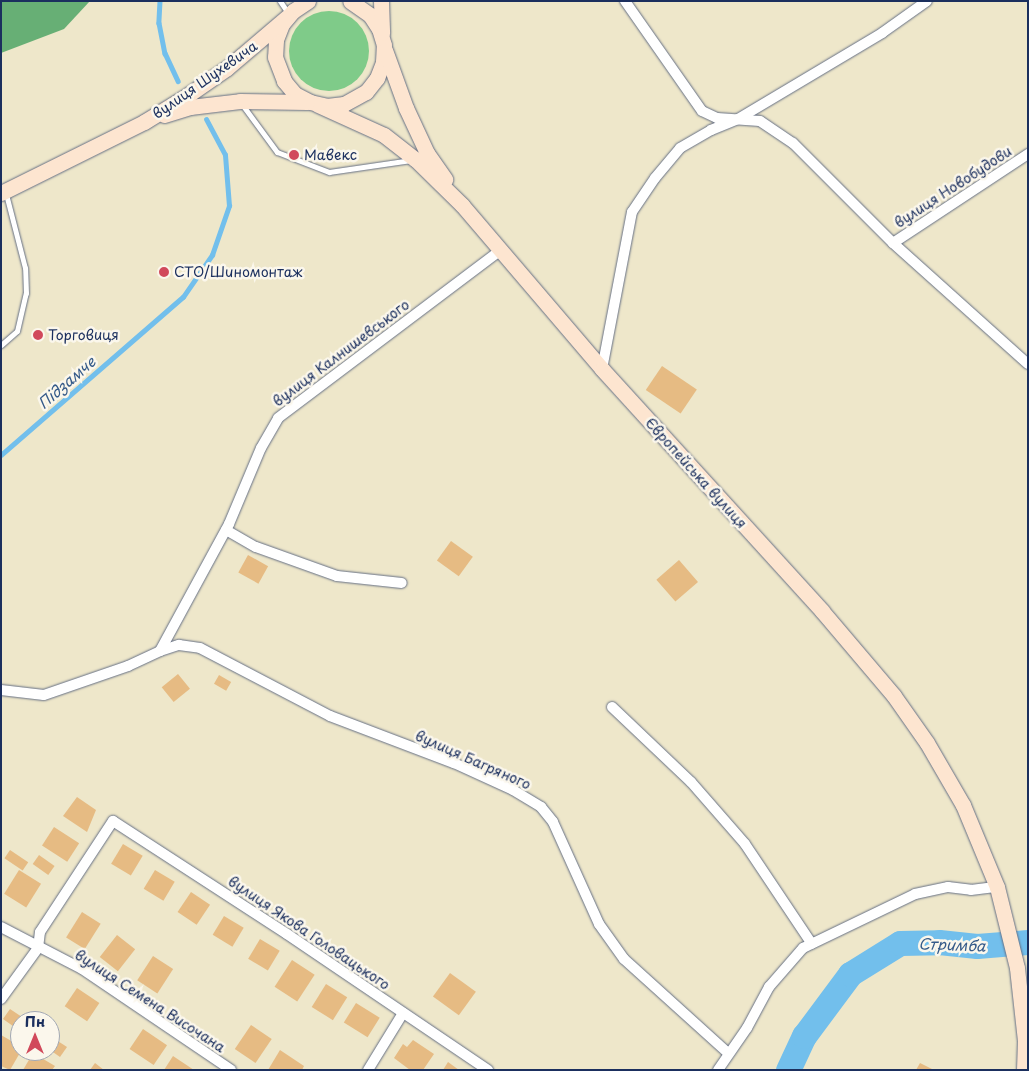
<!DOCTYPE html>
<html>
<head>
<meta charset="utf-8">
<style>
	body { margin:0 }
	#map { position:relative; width:1029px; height:1071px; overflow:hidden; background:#eee7ca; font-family:"Playpen Sans",sans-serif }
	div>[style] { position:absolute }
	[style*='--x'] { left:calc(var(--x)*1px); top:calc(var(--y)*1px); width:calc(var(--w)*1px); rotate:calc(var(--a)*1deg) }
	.green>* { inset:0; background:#7fcb89 }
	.round { border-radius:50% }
	.forest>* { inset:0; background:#67af75 }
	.stream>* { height:4.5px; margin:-2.25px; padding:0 2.25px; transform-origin:2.25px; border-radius:2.25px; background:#72bfec }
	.river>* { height:25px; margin:-12.5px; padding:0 12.5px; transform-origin:12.5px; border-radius:12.5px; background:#72bfec }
	.building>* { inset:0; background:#e6bb83; transform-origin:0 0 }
	.roads { filter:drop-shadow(0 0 1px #656f84) drop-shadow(0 0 1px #656f84) }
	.lane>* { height:5px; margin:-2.5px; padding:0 2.5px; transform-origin:2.5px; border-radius:2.5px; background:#fff }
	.street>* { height:10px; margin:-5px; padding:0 5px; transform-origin:5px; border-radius:5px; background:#fff }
	.secondary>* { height:15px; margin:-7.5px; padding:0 7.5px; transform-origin:7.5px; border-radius:7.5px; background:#fde5d0 }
	.dots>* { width:14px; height:14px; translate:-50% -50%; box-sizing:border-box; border:2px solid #fbf7ec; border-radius:50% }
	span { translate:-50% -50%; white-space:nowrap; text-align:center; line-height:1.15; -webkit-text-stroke:5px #fbf7ec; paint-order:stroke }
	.street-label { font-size:14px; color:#1b2f5e }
	.poi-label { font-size:14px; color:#1b2f5e }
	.left { translate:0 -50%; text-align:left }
	.water-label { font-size:15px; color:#355a89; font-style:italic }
	.frame { position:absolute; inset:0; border:2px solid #1b2f5e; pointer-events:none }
	.north { position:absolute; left:10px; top:1011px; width:50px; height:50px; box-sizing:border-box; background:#fbf7ec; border:1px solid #a1a7b3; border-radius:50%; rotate:0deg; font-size:14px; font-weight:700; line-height:20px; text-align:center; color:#1b2f5e }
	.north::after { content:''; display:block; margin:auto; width:18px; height:22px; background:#d1495b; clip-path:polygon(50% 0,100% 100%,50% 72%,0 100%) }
</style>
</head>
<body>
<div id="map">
	<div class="green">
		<div class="round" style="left:289px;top:11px;width:80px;height:80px"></div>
	</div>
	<div class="forest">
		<div style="clip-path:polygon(1px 1px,90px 1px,64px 29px,1px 53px)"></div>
	</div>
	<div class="stream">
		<div style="--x:160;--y:1;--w:22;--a:93"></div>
		<div style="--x:159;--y:23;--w:31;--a:79"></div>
		<div style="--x:165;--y:53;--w:31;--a:65"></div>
		<div style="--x:1;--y:455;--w:241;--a:-41"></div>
		<div style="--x:183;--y:297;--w:51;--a:-55.4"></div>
		<div style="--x:212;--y:255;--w:52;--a:-70.9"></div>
		<div style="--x:229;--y:206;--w:51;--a:-94.5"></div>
		<div style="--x:225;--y:155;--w:40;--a:-118"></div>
	</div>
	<div class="river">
		<div style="--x:788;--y:1070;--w:38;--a:-65"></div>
		<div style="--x:804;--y:1036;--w:77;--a:-53.4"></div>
		<div style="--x:850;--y:974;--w:59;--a:-31.8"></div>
		<div style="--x:900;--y:943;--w:39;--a:-1"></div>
		<div style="--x:939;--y:942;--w:38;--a:6"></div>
		<div style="--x:977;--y:946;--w:51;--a:-4.5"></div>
	</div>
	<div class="building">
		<div style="left:662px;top:366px;width:42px;height:29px;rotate:34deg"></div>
		<div style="left:451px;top:541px;width:27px;height:24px;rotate:36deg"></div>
		<div style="left:248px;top:555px;width:23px;height:20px;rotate:29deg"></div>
		<div style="left:679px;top:560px;width:29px;height:30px;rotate:49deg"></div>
		<div style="left:178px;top:674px;width:19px;height:21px;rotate:51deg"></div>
		<div style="left:219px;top:675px;width:14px;height:10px;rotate:30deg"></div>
		<div style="clip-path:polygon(77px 797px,96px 810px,87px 832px,63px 816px)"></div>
		<div style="left:54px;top:827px;width:30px;height:22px;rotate:33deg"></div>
		<div style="left:123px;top:844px;width:23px;height:23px;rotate:31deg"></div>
		<div style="left:10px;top:850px;width:22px;height:10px;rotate:34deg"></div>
		<div style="left:39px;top:855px;width:19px;height:11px;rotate:35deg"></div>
		<div style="left:19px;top:870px;width:26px;height:28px;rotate:32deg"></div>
		<div style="left:155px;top:870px;width:23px;height:22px;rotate:31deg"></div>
		<div style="left:191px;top:892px;width:23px;height:24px;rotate:34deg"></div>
		<div style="left:82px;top:912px;width:22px;height:30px;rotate:32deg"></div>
		<div style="left:224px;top:916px;width:23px;height:22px;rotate:31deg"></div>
		<div style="left:117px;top:935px;width:23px;height:28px;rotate:38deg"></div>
		<div style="left:260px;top:939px;width:23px;height:23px;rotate:31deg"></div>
		<div style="left:153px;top:956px;width:24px;height:29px;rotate:33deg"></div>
		<div style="left:292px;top:960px;width:27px;height:32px;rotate:33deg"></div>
		<div style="left:450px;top:973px;width:32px;height:29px;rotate:36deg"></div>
		<div style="left:326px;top:984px;width:25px;height:27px;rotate:32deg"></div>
		<div style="left:77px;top:988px;width:27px;height:22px;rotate:34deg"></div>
		<div style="left:356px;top:1003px;width:28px;height:23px;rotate:32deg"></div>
		<div style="clip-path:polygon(10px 1009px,28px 1021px,20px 1021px,20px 1031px,3px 1019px)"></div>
		<div style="left:251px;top:1025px;width:25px;height:29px;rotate:34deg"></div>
		<div style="left:143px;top:1029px;width:29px;height:24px;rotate:34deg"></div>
		<div style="clip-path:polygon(1px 1035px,20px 1046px,21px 1051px,10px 1070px,1px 1066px)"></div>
		<div style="clip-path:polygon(50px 1036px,67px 1047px,60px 1057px,50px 1050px)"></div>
		<div style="clip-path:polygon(413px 1040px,434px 1054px,423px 1070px,410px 1070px,394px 1058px,403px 1044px,407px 1047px)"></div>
		<div style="clip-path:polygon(280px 1050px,304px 1066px,302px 1070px,268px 1070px)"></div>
		<div style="clip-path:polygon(33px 1053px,55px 1066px,52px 1070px,23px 1070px)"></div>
		<div style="clip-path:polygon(173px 1056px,194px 1070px,164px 1070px)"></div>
		<div style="clip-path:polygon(448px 1062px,459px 1070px,443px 1070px)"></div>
		<div style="clip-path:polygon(95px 1063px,104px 1070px,90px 1070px)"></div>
		<div style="clip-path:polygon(920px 1063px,934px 1070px,916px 1070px)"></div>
	</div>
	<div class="roads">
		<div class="lane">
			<div style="--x:280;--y:1;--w:14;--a:56"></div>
			<div style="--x:241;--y:103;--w:61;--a:53.7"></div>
			<div style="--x:277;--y:152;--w:56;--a:21"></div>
			<div style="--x:329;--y:172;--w:83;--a:-8.3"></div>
			<div style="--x:1;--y:345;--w:21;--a:-41"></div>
			<div style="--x:17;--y:331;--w:39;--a:-77"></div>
			<div style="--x:26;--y:293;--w:25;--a:-92"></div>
			<div style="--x:25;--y:268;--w:76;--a:-104.4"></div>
		</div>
		<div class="street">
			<div style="--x:625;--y:1;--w:134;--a:55"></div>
			<div style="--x:702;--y:111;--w:17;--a:25"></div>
			<div style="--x:717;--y:118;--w:43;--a:4"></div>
			<div style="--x:760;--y:121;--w:40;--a:34"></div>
			<div style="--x:793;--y:143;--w:141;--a:45"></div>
			<div style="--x:893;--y:243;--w:181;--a:41.9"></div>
			<div style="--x:893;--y:243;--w:162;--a:-33.4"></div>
			<div style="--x:602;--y:369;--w:160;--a:-79.2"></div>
			<div style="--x:632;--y:212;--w:41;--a:-55.9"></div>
			<div style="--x:655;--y:178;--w:39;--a:-50"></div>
			<div style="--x:680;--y:148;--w:36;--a:-30"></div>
			<div style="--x:711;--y:130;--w:29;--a:-22"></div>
			<div style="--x:738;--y:119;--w:168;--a:-30.8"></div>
			<div style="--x:882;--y:33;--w:55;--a:-35.4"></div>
			<div style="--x:226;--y:530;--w:34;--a:30"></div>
			<div style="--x:256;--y:547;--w:86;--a:19.7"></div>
			<div style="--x:337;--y:576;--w:65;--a:6.1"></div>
			<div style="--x:160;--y:651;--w:20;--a:-18"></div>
			<div style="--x:179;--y:645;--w:21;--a:8"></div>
			<div style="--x:200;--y:648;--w:147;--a:27.6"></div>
			<div style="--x:330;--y:716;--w:133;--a:20.8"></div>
			<div style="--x:454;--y:763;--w:65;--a:24.6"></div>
			<div style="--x:513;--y:790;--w:33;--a:31"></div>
			<div style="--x:541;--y:807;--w:19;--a:51"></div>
			<div style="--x:553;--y:822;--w:112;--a:65.7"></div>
			<div style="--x:599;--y:924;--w:43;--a:54.5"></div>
			<div style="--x:624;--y:959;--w:140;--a:42.1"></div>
			<div style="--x:1;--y:690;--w:43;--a:6.6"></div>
			<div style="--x:44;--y:695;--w:89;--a:-19"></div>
			<div style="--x:128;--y:666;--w:35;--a:-25"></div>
			<div style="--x:160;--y:651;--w:145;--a:-61.5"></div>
			<div style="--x:229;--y:524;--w:82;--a:-67.2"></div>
			<div style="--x:261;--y:448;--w:34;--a:-60"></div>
			<div style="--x:278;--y:418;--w:279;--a:-37"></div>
			<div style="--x:612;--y:707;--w:109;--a:43.5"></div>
			<div style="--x:691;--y:782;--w:82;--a:48.9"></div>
			<div style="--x:745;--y:844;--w:120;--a:56.2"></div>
			<div style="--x:1;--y:927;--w:91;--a:27.4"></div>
			<div style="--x:82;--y:969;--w:180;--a:34.1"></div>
			<div style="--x:1;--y:999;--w:63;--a:-54"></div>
			<div style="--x:38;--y:948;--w:16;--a:-83"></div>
			<div style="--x:40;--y:932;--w:133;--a:-56.7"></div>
			<div style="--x:113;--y:821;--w:207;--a:33"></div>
			<div style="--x:287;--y:934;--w:243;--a:34.1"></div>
			<div style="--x:368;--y:1070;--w:67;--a:-58.4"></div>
			<div style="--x:718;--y:1070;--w:51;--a:-55.4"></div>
			<div style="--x:747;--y:1028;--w:47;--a:-61.8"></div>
			<div style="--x:769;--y:987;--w:52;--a:-48.9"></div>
			<div style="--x:803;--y:948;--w:124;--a:-25.7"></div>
			<div style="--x:915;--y:894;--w:34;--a:-12"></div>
			<div style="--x:948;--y:887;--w:23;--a:7"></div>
			<div style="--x:971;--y:890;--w:26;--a:-7"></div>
		</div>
		<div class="secondary">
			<div style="--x:308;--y:1;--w:18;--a:146"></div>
			<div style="--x:293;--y:11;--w:17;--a:130"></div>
			<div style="--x:282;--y:24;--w:17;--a:111"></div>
			<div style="--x:276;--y:40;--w:17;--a:93"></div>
			<div style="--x:275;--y:57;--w:26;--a:69"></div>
			<div style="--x:284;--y:81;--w:17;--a:50"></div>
			<div style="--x:295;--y:94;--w:17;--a:28"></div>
			<div style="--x:310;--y:102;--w:17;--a:13"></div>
			<div style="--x:327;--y:106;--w:17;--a:-7"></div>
			<div style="--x:344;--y:104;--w:25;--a:-29"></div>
			<div style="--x:366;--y:92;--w:18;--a:-52"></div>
			<div style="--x:377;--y:78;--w:17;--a:-69"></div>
			<div style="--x:383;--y:62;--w:17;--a:-87"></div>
			<div style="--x:384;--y:45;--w:17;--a:-107"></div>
			<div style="--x:379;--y:29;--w:17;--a:-123"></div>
			<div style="--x:370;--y:15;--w:24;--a:-145"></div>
			<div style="--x:381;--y:1;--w:32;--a:88"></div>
			<div style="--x:385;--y:50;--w:62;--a:70.1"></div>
			<div style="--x:406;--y:108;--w:50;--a:65"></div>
			<div style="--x:427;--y:153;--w:32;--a:55"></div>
			<div style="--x:318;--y:105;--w:72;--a:24.4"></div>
			<div style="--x:384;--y:135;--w:39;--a:38"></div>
			<div style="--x:415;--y:159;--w:66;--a:44.4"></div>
			<div style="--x:462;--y:205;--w:216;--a:49.5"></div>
			<div style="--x:602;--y:369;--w:327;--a:47.7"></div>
			<div style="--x:822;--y:611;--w:111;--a:49.7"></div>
			<div style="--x:894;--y:696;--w:57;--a:54.9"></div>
			<div style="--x:927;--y:743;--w:72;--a:59.9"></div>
			<div style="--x:963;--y:805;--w:89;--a:67.5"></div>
			<div style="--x:997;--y:887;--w:83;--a:76.1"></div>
			<div style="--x:1017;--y:968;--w:73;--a:83.7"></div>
			<div style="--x:1025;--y:1041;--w:29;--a:92"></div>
			<div style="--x:164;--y:115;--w:27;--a:-17"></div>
			<div style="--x:190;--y:107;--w:50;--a:-6.8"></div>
			<div style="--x:240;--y:101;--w:67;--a:0.9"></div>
			<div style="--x:1;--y:193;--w:160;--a:-26.4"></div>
			<div style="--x:144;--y:122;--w:52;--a:-31.5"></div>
			<div style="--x:188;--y:95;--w:47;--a:-34.7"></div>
			<div style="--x:227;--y:68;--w:79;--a:-40.4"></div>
		</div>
	</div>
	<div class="dots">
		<div style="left:294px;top:155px;background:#d1495b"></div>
		<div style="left:164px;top:272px;background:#d1495b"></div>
		<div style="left:38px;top:335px;background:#d1495b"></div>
	</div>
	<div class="street-label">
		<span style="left:205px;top:80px;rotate:-35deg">вулиця Шухевича</span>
		<span style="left:953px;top:187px;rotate:-33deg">вулиця Новобудови</span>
		<span style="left:341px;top:353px;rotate:-37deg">вулиця Калнишевського</span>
		<span style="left:696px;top:473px;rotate:48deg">Європейська вулиця</span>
		<span style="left:473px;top:760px;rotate:24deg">вулиця Багряного</span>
		<span style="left:309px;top:933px;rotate:34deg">вулиця Якова Головацького</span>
		<span style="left:150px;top:1001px;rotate:33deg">вулиця Семена Височана</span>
	</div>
	<div class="poi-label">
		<span class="left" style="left:304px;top:155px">Мавекс</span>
		<span class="left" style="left:174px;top:272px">СТО/Шиномонтаж</span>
		<span class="left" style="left:48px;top:335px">Торговиця</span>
	</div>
	<div class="water-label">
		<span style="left:66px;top:382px;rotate:-41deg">Підзамче</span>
		<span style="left:952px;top:944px;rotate:2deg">Стримба</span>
	</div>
	<div class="frame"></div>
	<div class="north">Пн</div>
</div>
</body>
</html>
